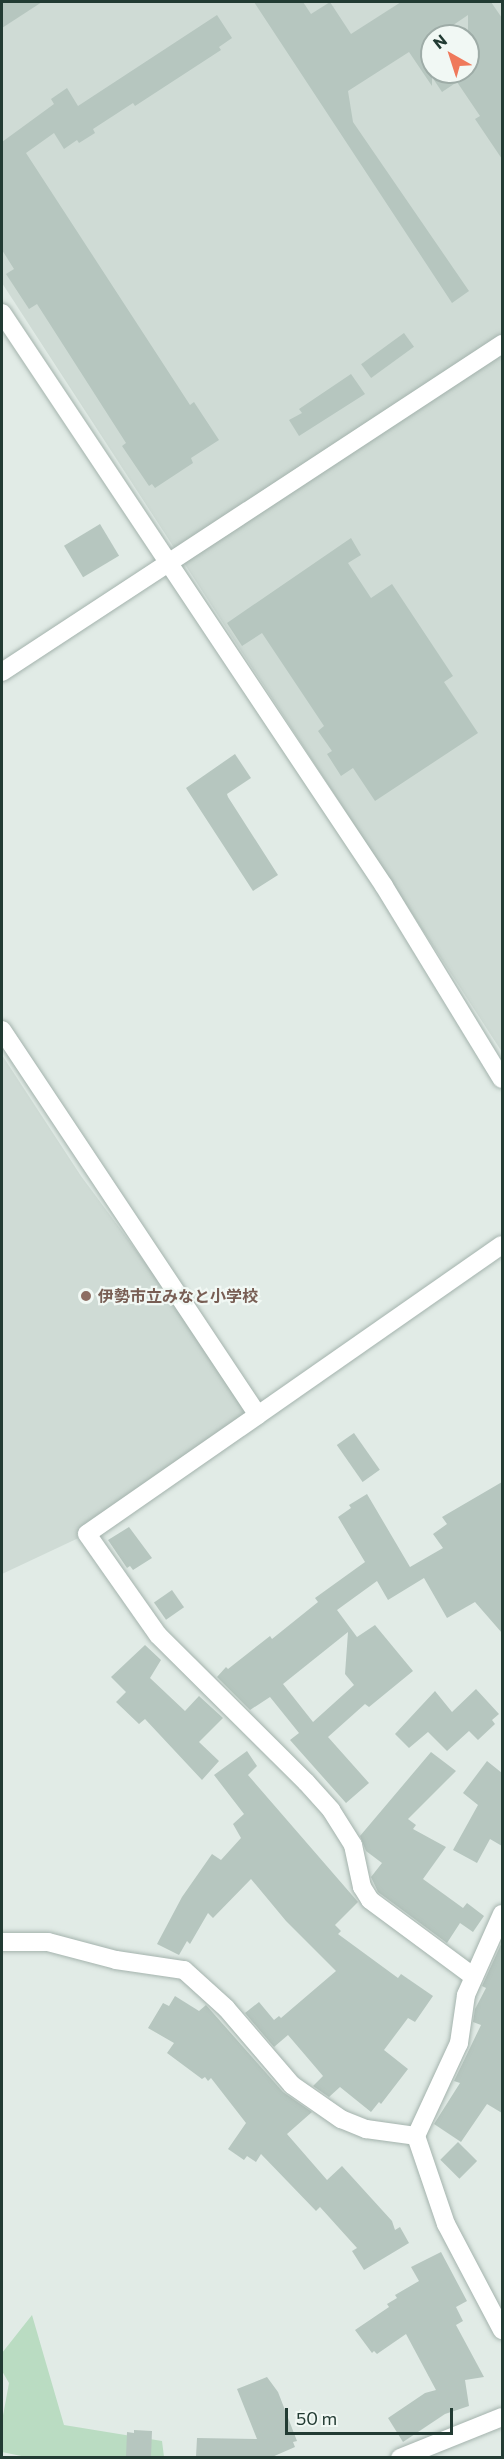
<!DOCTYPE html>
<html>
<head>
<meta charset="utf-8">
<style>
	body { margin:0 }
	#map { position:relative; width:504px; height:2459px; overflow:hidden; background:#e1ebe6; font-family:Commissioner,"Noto Sans JP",sans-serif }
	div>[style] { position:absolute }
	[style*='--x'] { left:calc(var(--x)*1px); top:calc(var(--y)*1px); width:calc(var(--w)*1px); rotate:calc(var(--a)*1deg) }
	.built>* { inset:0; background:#cfdbd5 }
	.green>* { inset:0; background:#badcc2 }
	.building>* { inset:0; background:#b6c6bf; transform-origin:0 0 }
	.roads { filter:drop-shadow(0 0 2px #a4b3ad) drop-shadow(0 0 2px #a4b3ad) }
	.minor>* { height:18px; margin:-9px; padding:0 9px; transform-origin:9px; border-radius:9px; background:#fff }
	.dots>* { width:16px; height:16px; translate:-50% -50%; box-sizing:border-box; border:3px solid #f1f8f4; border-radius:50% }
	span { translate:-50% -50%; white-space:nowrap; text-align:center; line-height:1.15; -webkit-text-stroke:4.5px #f1f8f4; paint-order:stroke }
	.education-label { font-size:16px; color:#785e54; font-weight:700 }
	.left { translate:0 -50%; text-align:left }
	.frame { position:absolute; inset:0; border:3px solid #223b33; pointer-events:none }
	.north { position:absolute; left:420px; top:24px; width:60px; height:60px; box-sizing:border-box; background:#f1f8f4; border:2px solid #9eaca7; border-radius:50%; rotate:321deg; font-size:16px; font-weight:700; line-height:24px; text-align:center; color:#223b33 }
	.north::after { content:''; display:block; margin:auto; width:21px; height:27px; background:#ef795b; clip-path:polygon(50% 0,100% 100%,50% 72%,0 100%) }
	.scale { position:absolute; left:285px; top:2408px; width:168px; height:27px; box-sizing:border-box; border:3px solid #223b33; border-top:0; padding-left:8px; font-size:18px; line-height:21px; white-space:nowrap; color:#223b33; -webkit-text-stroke:4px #f1f8f4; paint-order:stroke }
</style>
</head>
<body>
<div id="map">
	<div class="built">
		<div style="clip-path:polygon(evenodd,2px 2px,502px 2px,502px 1052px,2px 283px,2px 2px,432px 36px,468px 36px,468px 72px,432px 72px,432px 36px)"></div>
		<div style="clip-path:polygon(2px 1055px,81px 1176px,258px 1415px,87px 1534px,2px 1574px)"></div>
	</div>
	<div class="green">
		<div style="clip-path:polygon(32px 2315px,64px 2425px,162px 2441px,164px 2457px,31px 2458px,2px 2452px,2px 2421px,9px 2383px,2px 2371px,2px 2353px)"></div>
	</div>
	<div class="building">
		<div style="clip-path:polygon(2px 2px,42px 2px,2px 28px)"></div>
		<div style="clip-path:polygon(evenodd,254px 2px,303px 2px,311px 14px,330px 2px,351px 34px,401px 2px,491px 2px,502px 18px,502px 159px,475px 119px,480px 116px,457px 82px,442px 92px,432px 77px,432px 86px,409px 52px,348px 91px,353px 122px,469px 291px,452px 303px,254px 2px,468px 15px,468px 72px,432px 72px,432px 36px,437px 36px,468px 15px)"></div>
		<div style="clip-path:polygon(217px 15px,232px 38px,219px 47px,221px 50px,135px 106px,133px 103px,93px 129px,95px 133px,79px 143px,77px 140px,64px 149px,54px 133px,26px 153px,190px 405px,194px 402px,219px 440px,191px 458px,193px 463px,155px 488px,152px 484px,149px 486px,122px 446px,126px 443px,37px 304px,29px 309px,6px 274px,14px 269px,2px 250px,2px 142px,54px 104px,51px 99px,67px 88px,78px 106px)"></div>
		<div style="left:404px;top:333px;width:17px;height:53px;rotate:54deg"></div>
		<div style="clip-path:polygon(351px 374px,365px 394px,299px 436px,289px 420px,302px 413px,299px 409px)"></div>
		<div style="left:100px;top:524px;width:37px;height:42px;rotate:59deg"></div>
		<div style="clip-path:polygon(351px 538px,361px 555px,348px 563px,371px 598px,392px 584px,453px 676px,444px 682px,478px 733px,375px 801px,353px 768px,341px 776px,327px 754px,332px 751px,318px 731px,324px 726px,262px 633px,242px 646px,227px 623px)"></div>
		<div style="clip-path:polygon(235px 754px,251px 778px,227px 794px,228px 797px,278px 875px,253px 891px,186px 788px)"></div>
		<div style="left:354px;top:1433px;width:45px;height:21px;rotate:55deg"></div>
		<div style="clip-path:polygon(evenodd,502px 1482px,502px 1633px,475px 1602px,447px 1618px,424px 1578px,388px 1600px,377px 1581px,337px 1610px,357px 1637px,375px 1625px,413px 1671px,369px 1707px,365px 1704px,328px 1737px,369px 1783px,346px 1803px,290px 1740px,299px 1733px,270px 1697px,250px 1710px,217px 1677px,226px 1667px,228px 1669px,270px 1636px,272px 1639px,318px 1602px,315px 1598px,365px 1562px,338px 1517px,351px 1508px,349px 1505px,367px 1494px,410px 1567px,443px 1548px,433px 1534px,447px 1524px,442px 1517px,502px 1482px,348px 1632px,345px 1674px,354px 1685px,313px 1722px,283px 1684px,348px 1632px)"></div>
		<div style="clip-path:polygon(129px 1527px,152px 1558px,133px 1570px,130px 1566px,127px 1568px,108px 1540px)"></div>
		<div style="left:172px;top:1590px;width:21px;height:22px;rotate:55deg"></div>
		<div style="clip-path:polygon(145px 1645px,161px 1660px,150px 1678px,185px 1711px,199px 1696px,223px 1718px,199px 1742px,219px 1761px,202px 1780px,145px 1719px,139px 1724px,116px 1702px,126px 1692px,111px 1677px)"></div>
		<div style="clip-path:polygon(476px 1689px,499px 1714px,492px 1720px,495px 1724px,478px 1740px,469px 1731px,447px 1751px,428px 1732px,409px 1748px,395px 1734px,435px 1691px,452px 1712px)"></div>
		<div style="clip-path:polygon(247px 1751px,257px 1766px,248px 1775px,358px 1902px,335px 1925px,341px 1931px,338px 1934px,398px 1978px,401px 1974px,433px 1996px,415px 2022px,408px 2018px,384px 2050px,408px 2069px,381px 2104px,379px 2102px,371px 2112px,340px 2087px,329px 2097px,313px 2086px,323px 2076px,288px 2035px,274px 2047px,245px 2013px,259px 2002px,274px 2020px,279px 2016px,281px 2018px,336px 1971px,286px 1921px,251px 1879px,213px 1918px,208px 1913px,190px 1944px,187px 1941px,179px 1955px,157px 1944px,182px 1897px,212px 1854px,221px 1860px,241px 1838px,233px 1824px,244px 1814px,214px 1775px)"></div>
		<div style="clip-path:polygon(431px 1752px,456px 1771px,408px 1819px,416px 1825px,413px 1829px,446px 1847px,423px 1879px,463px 1908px,467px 1903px,484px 1916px,473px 1932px,460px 1923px,447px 1943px,378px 1892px,371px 1877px,382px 1863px,366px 1851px,360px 1836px)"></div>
		<div style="clip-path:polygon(487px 1761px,502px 1773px,502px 1846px,490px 1839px,477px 1863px,453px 1850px,478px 1805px,463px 1793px)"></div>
		<div style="clip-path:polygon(502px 1942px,502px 2113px,487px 2104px,461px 2142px,434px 2124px,460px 2083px,454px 2081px,481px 2025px,473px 2022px,475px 2009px,486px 1988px,482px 1986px)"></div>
		<div style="clip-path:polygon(175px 1996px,199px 2011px,206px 2005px,283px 2092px,312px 2112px,287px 2134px,327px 2180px,342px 2166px,392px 2221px,395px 2230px,400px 2227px,409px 2243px,364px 2270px,352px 2251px,357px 2248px,320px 2207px,316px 2211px,261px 2154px,256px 2162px,247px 2156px,244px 2160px,228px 2149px,246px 2123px,211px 2078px,208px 2081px,205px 2077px,202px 2079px,167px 2053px,174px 2043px,148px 2028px,163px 2003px,169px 2006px)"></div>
		<div style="left:458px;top:2142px;width:27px;height:25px;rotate:45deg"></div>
		<div style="clip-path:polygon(441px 2252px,467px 2301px,456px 2307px,463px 2321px,456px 2325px,484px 2377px,465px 2380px,469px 2406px,445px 2414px,403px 2442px,388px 2418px,425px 2393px,436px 2390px,406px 2334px,377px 2354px,374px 2351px,372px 2353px,355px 2330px,389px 2307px,387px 2304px,397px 2298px,395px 2295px,419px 2281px,411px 2267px)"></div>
		<div style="clip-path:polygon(267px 2377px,278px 2392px,297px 2441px,293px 2442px,295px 2447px,272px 2457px,196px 2457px,197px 2438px,257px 2439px,237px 2389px)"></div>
		<div style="clip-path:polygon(134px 2430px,152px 2431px,151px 2457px,126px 2457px,127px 2432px,134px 2433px)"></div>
	</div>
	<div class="roads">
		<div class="minor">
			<div style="--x:2;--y:313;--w:689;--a:56.31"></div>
			<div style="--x:384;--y:886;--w:226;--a:58.6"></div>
			<div style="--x:2;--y:672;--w:598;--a:-33.26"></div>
			<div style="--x:2;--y:1030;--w:462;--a:56.4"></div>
			<div style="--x:258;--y:1415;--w:208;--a:145.2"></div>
			<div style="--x:87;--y:1534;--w:123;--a:54.9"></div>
			<div style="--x:158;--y:1635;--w:209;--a:44.8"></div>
			<div style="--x:306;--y:1782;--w:38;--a:48"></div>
			<div style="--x:331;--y:1810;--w:41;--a:57.8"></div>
			<div style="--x:353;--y:1845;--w:43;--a:77.9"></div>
			<div style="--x:362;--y:1887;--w:15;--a:58"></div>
			<div style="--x:370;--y:1900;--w:129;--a:36.5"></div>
			<div style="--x:258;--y:1415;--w:297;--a:-34.9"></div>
			<div style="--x:502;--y:1914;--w:89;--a:114"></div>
			<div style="--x:466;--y:1995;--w:49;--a:98.3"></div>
			<div style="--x:459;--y:2043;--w:102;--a:114.8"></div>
			<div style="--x:416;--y:2136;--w:93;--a:71.2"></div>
			<div style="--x:446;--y:2224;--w:120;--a:62.2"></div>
			<div style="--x:2;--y:1942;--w:46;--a:0"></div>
			<div style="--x:48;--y:1942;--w:70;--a:14.8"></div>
			<div style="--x:116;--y:1960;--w:69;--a:8.4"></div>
			<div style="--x:184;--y:1970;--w:57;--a:42.1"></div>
			<div style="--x:226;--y:2008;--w:101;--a:49.4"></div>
			<div style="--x:292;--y:2085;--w:60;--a:34.8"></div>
			<div style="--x:341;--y:2119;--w:27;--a:22"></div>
			<div style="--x:366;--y:2129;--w:50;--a:8"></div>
			<div style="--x:400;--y:2458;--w:110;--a:-21.9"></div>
		</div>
	</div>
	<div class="dots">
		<div style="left:86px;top:1296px;background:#8d6e63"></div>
	</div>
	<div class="education-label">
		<span class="left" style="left:98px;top:1296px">伊勢市立みなと小学校</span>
	</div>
	<div class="frame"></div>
	<div class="north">N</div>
	<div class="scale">50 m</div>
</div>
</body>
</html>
